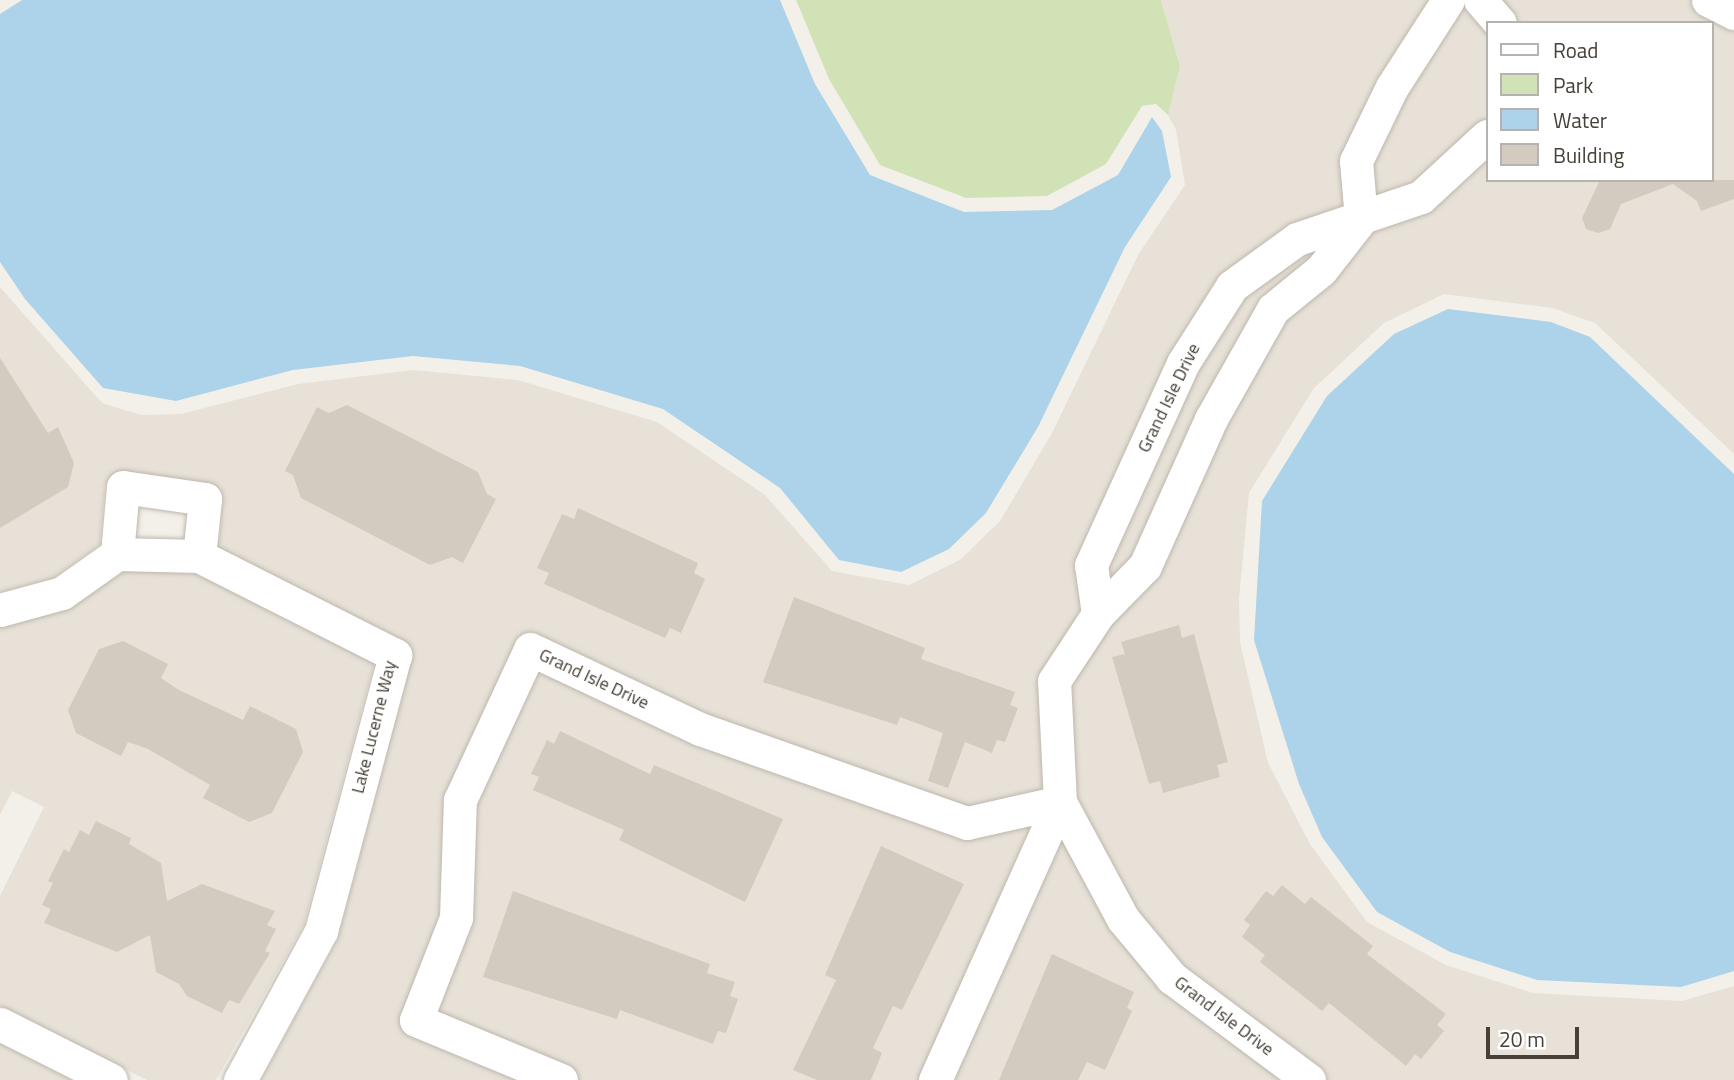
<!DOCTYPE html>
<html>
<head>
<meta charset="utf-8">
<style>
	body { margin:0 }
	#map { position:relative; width:1734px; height:1080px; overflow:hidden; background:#f3f0ea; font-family:"Titillium Web",sans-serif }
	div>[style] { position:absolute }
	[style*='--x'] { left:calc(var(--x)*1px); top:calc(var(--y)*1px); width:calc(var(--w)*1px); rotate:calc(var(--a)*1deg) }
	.residential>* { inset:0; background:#e7e1d8 }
	.green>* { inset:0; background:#d1e3b6 }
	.water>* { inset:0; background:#acd3ea }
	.building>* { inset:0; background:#d4cbc0 }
	.roads { filter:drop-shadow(0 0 2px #beb7ad) drop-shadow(0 0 2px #beb7ad) }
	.street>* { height:33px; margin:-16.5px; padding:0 16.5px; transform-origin:16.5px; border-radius:16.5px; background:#fff }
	span { translate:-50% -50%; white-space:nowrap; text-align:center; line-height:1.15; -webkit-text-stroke:5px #fff; paint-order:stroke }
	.street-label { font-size:18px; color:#464038 }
	.legend { position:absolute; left:1486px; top:21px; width:228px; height:161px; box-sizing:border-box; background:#fff; border:2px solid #b5b3af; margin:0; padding:9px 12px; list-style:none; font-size:21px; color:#464038 }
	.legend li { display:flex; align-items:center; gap:14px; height:35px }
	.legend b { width:35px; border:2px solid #b5b3af }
	.scale { position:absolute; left:1486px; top:1027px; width:93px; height:32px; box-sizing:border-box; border:4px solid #464038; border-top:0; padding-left:9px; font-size:21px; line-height:24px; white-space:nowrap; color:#464038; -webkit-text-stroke:5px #fff; paint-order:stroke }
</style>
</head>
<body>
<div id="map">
	<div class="residential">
		<div style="clip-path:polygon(evenodd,1161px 0,1734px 0,1734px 454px,1595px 323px,1552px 308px,1444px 294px,1384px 323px,1314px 388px,1249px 493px,1239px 599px,1240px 642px,1268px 763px,1310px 844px,1367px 922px,1446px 965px,1533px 993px,1682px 1001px,1734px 986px,1734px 1080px,261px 1080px,337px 940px,412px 660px,402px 641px,218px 547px,223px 502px,206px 483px,124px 471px,105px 484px,100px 544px,53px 578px,0 592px,0 287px,102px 403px,141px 415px,181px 414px,298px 384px,413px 370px,518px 380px,657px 422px,765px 495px,832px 571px,909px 585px,960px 560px,1000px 521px,1052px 433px,1138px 255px,1185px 185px,1176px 130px,1168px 115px,1180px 66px,1161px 0,1487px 23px,1711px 23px,1711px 180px,1487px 180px,1487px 23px)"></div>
		<div style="clip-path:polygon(122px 571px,196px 572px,374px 663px,304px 924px,216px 1080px,147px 1080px,0 1006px,0 896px,44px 807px,12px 791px,0 815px,0 627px,68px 608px)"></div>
		<div style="clip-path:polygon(0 1042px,76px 1080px,0 1080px)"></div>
	</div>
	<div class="green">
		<div style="clip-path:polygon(796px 0,1161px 0,1180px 66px,1168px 115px,1156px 104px,1142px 106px,1106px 164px,1047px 196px,966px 198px,880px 165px,829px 79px)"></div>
	</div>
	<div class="water">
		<div style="clip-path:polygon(22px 0,780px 0,815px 84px,870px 175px,964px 212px,1052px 210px,1118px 175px,1152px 117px,1162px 131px,1171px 177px,1125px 247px,1038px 427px,986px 513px,949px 549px,901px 572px,839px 560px,780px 488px,663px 409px,520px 366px,413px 356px,293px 370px,176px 401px,103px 388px,25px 299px,0 262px,0 14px)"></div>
		<div style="clip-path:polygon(1448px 309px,1551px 322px,1590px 337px,1734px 474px,1734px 971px,1681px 987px,1537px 980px,1450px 952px,1377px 912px,1322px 837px,1299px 784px,1254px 640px,1262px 501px,1327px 396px,1394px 334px)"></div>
	</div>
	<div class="building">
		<div style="clip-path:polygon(1600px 180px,1734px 180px,1734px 199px,1701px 211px,1697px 201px,1673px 184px,1621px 204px,1610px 229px,1598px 233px,1586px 229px,1582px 218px)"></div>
		<div style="clip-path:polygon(0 358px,48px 433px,58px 427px,74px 463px,68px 487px,0 528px)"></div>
		<div style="clip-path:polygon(347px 405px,478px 472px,487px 494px,496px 499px,463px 563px,452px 557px,430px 565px,301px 498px,293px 475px,285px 471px,317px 407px,329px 413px)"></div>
		<div style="clip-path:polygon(578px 508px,698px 563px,694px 573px,705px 579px,681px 633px,670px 628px,665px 638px,544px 584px,549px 573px,537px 568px,562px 514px,574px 519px)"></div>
		<div style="clip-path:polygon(794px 597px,925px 648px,921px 659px,1015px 692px,1010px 705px,1018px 708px,1005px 742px,997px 740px,992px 753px,965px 742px,948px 788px,928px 781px,943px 733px,900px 717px,897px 725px,763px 682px)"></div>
		<div style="clip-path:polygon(1179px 625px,1182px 638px,1194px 634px,1228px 762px,1217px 765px,1220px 777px,1163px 793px,1160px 781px,1149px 784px,1112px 657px,1125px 654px,1121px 642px)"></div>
		<div style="clip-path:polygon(123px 641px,168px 664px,161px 678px,179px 690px,243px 720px,250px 706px,296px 729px,303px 752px,272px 813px,249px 822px,203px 798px,210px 785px,148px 749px,128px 742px,121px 756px,76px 733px,68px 710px,99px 649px)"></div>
		<div style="clip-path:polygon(560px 731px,650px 774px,654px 765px,783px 819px,745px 902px,619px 840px,624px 830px,533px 790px,539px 777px,531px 774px,547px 740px,554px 744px)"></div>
		<div style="clip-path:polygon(96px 821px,131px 838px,129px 844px,161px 863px,167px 901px,202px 884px,275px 911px,267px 925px,276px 929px,265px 951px,270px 953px,239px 1004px,229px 1000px,222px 1013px,187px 996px,179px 984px,156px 972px,150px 935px,117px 952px,44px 923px,51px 909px,42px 905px,53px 883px,48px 881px,64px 849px,69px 852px,80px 830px,89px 835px)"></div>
		<div style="clip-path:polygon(881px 846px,964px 884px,902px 1010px,893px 1006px,873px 1048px,882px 1053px,871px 1080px,817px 1080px,793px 1070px,836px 980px,825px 975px)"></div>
		<div style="clip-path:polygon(1282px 885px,1305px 904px,1311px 897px,1373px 946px,1367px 954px,1446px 1014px,1437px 1025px,1444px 1031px,1421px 1059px,1415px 1054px,1406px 1066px,1329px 1003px,1322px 1011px,1260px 962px,1265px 955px,1242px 937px,1250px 925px,1244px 920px,1266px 891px,1273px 896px)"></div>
		<div style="clip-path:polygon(513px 891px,710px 964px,707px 973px,735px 982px,730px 996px,738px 999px,726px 1033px,718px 1031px,713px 1044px,620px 1010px,617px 1019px,483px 977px)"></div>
		<div style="clip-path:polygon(1052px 954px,1134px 992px,1127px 1008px,1132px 1011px,1105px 1070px,1087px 1062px,1078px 1080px,999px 1080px)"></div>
	</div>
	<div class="roads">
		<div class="street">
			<div style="--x:1480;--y:0;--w:30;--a:49"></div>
			<div style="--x:1708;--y:0;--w:29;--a:27"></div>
			<div style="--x:1361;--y:219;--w:58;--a:-94.9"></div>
			<div style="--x:1356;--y:161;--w:82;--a:-64.1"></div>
			<div style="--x:1392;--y:87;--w:103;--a:-57.2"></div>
			<div style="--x:117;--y:554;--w:67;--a:-84.9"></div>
			<div style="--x:123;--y:487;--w:83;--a:8.3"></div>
			<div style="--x:205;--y:499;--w:57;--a:96"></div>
			<div style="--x:0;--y:610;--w:64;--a:-15.3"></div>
			<div style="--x:62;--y:593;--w:67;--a:-35.3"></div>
			<div style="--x:117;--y:554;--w:82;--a:1.4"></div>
			<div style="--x:199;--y:556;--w:220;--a:26.8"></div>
			<div style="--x:395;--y:655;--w:286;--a:105"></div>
			<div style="--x:321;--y:931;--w:170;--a:118.5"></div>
			<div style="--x:1098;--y:614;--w:49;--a:-98.1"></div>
			<div style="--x:1091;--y:565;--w:222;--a:-65.5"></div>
			<div style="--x:1183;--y:363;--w:91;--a:-57.5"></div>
			<div style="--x:1232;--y:286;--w:80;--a:-35.9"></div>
			<div style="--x:1297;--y:239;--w:131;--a:-18.7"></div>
			<div style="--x:1421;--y:197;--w:90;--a:-42.7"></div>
			<div style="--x:0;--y:1024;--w:124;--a:26.8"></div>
			<div style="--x:561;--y:1080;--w:157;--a:-157.5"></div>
			<div style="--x:416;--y:1020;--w:110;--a:-68.6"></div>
			<div style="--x:456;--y:918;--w:118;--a:-88.1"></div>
			<div style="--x:460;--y:800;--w:166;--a:-65.1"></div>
			<div style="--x:530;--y:649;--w:188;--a:25.2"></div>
			<div style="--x:700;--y:729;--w:283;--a:19.4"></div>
			<div style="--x:967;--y:823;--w:95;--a:-12.7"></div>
			<div style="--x:1060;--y:802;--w:133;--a:61.7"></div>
			<div style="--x:1123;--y:919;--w:77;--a:50.3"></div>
			<div style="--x:1172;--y:978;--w:171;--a:36.7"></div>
			<div style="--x:935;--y:1080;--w:305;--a:-65.8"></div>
			<div style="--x:1060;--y:802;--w:121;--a:-92.8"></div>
			<div style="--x:1054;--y:681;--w:80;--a:-56.7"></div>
			<div style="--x:1098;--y:614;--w:67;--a:-45.6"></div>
			<div style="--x:1145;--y:566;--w:161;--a:-65.8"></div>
			<div style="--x:1211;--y:419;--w:126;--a:-60.6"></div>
			<div style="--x:1273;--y:309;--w:62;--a:-39.1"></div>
			<div style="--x:1321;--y:270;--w:65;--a:-51.9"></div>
		</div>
	</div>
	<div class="street-label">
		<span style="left:1169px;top:398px;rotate:-64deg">Grand Isle Drive</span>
		<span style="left:594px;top:679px;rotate:25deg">Grand Isle Drive</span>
		<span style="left:374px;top:727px;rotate:-76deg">Lake Lucerne Way</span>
		<span style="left:1224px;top:1016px;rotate:37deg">Grand Isle Drive</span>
	</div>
	<ul class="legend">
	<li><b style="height:9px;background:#fff"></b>Road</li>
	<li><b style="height:19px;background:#d1e3b6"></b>Park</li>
	<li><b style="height:19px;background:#acd3ea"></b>Water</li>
	<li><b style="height:19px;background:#d4cbc0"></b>Building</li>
	</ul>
	<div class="scale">20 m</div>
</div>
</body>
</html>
